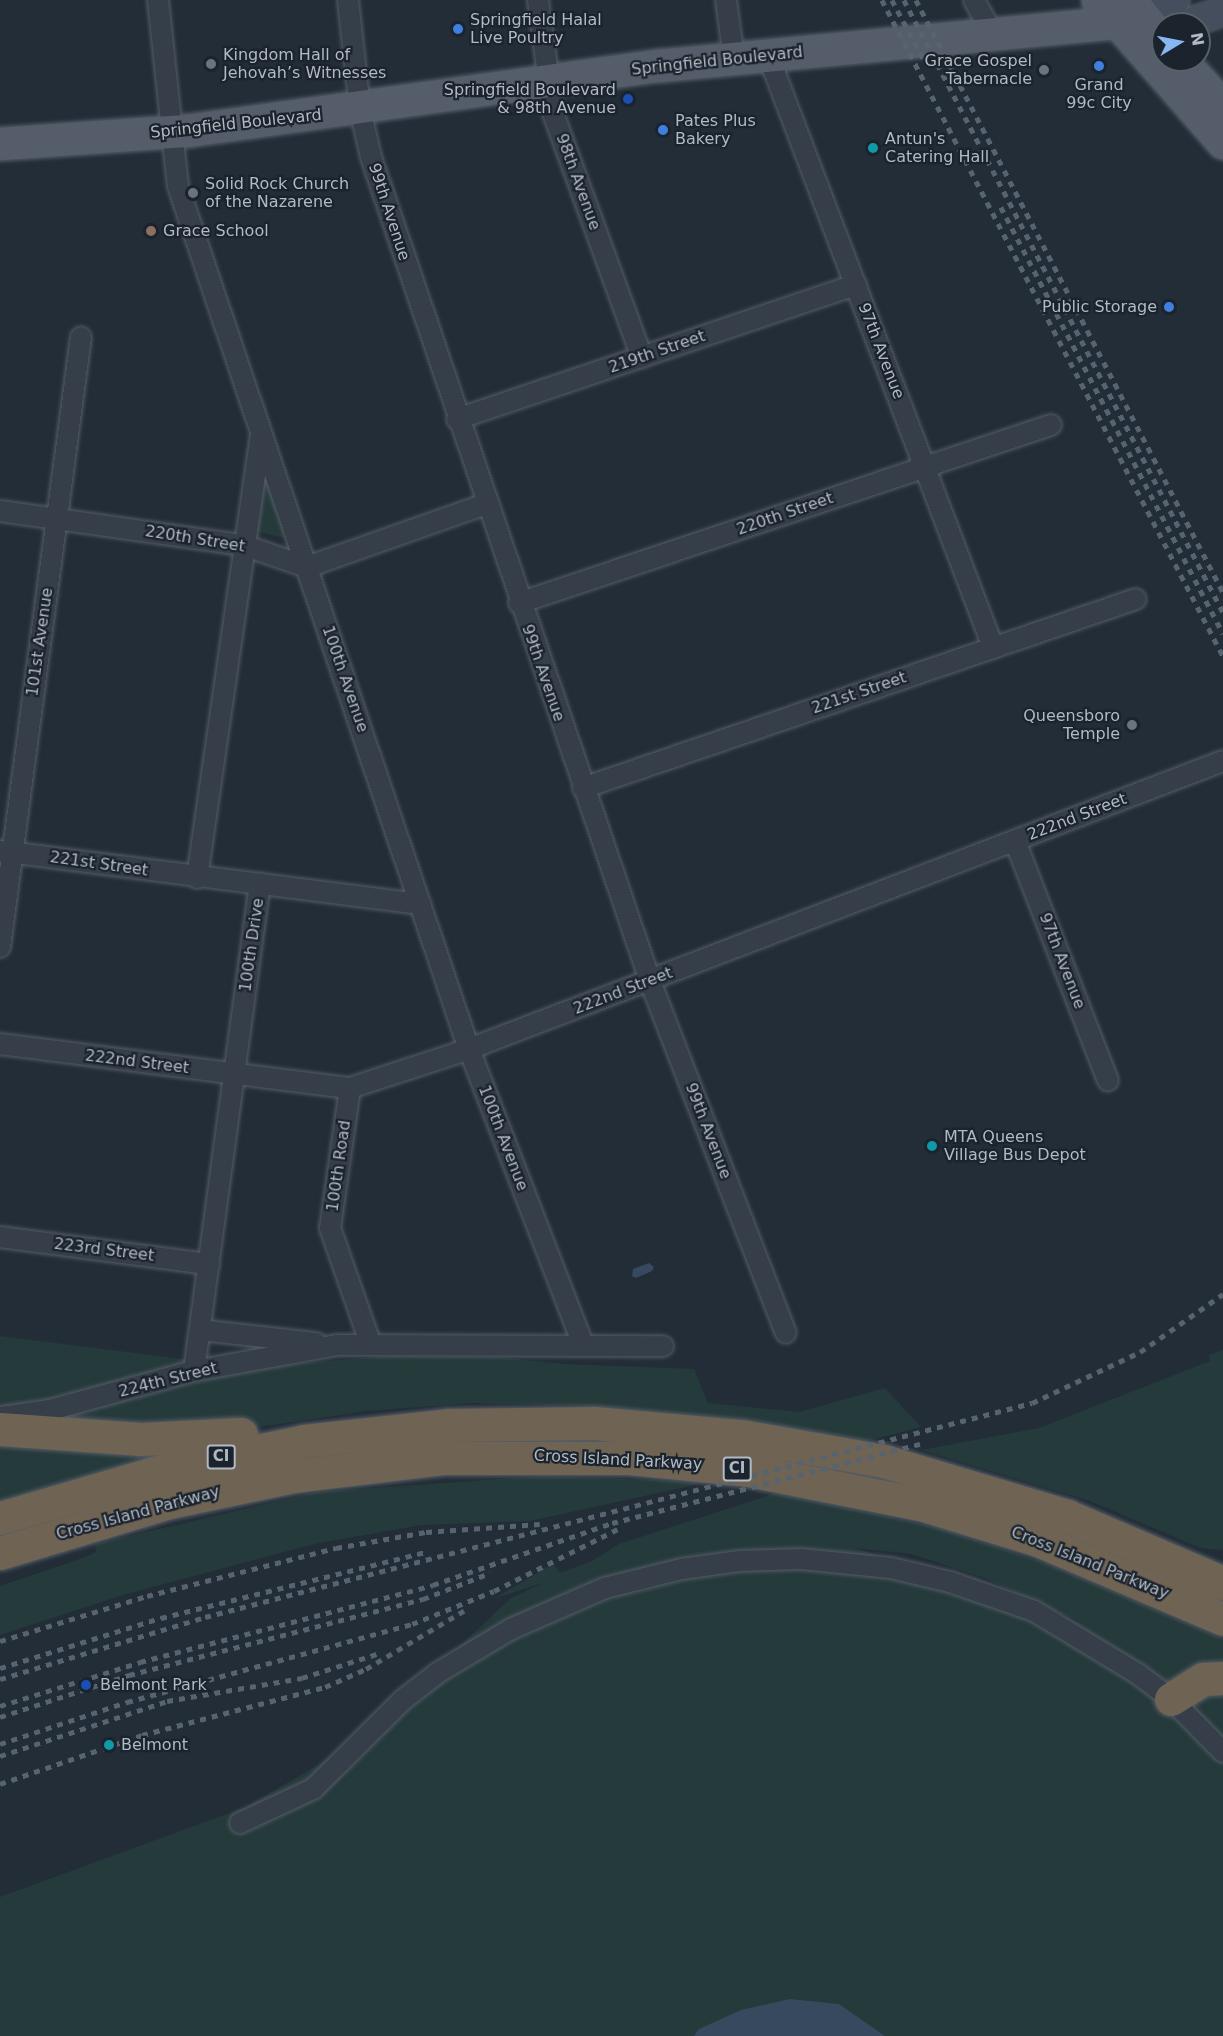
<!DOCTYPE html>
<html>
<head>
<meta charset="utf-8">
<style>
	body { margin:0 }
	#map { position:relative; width:1223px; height:2036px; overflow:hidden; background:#222d38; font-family:"DejaVu Sans",sans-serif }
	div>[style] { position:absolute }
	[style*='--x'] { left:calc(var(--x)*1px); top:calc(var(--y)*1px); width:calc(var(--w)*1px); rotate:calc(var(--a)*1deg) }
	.green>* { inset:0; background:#253a3a }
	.water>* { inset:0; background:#36495f }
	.roads { filter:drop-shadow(0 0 2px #545c67) drop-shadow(0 0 2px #545c67) }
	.street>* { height:20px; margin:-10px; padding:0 10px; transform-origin:10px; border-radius:10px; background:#363e49 }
	.secondary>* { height:28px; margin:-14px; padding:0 14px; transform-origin:14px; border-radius:14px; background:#444e5c }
	.primary>* { height:32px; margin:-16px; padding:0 16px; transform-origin:16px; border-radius:16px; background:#545d69 }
	.highway>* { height:33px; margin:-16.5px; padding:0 16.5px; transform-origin:16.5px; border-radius:16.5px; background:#6f6353 }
	.rail>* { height:4.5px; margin-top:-2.25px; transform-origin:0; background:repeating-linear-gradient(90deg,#586370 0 6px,transparent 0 12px) }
	.dots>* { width:16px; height:16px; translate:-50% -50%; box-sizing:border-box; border:3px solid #1b232d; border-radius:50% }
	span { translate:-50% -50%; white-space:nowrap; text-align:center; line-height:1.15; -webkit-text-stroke:4.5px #1b232d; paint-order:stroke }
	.shield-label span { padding:2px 4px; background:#1b232d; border:2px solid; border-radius:4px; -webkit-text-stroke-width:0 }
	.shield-label { font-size:15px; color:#b1b9c5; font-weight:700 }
	.poi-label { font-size:16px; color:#b1b9c5 }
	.left { translate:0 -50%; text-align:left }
	.right { translate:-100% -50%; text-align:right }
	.street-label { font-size:16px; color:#b1b9c5 }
	.north { position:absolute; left:1151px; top:12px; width:60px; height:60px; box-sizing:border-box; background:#1b232d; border:2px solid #575f6a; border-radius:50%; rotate:80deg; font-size:16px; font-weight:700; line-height:24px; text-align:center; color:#b1b9c5 }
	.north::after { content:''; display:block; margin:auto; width:21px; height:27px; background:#88b5f3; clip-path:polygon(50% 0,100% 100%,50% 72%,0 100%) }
</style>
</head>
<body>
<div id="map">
	<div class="green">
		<div style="clip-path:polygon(263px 465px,285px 538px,254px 531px)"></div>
		<div style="clip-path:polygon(0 1336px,191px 1360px,62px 1400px,0 1408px)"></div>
		<div style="clip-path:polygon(1223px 1350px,1223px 1550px,1200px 1548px,1090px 1501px,921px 1450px,1039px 1428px,1210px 1361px,1209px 1355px)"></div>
		<div style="clip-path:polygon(389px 1356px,497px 1357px,564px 1364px,694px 1369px,708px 1403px,799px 1412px,885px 1388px,921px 1427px,859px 1443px,786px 1430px,585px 1406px,471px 1403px,367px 1411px,246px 1429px,30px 1425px,214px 1377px,278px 1365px)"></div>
		<div style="clip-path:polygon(0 1437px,141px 1450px,140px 1460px,0 1504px)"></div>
		<div style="clip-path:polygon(543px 1476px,708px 1482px,530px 1521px,422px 1525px,314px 1544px,123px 1595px,0 1635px,0 1586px,83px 1558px,96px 1552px,95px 1544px,317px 1492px)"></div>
		<div style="clip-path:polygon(evenodd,779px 1492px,947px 1530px,1058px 1568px,1223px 1639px,1223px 2036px,0 2036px,0 1897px,246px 1807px,357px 1742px,511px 1598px,543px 1583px,493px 1599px,553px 1564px,560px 1573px,592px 1561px,619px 1544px,779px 1492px,855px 1548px,911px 1554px,985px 1578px,1084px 1624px,855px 1548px)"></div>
	</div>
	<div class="water">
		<div style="clip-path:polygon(649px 1263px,654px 1267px,652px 1271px,636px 1278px,632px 1276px,633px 1269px)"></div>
		<div style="clip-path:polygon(790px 1999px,839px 2004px,885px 2036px,694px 2036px,699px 2029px,741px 2010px)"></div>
	</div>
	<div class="roads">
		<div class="street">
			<div style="--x:158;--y:0;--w:187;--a:83.9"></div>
			<div style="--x:178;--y:186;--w:911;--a:71.37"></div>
			<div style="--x:469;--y:1049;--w:317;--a:68.9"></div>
			<div style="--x:348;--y:0;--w:110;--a:83.7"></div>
			<div style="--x:360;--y:109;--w:49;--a:77.1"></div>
			<div style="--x:371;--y:157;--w:870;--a:71.29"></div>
			<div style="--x:650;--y:981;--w:377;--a:68.9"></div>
			<div style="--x:538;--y:0;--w:114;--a:82.4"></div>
			<div style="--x:553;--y:113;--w:260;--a:70"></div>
			<div style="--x:726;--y:0;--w:60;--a:82.3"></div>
			<div style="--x:974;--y:0;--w:38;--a:61"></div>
			<div style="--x:768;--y:55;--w:633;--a:69.19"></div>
			<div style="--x:457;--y:419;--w:421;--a:-18.6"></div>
			<div style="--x:0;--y:511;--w:245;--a:8"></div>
			<div style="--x:243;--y:545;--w:68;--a:19"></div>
			<div style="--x:307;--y:567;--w:190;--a:-19.4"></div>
			<div style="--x:519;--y:603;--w:561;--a:-18.5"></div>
			<div style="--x:583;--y:788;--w:584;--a:-18.87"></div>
			<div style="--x:1015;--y:841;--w:257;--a:68.8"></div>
			<div style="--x:0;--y:851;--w:424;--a:7.2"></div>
			<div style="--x:197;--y:878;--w:448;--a:-81.8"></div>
			<div style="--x:0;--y:947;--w:615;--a:-82.44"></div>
			<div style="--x:0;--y:1044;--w:353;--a:7.2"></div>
			<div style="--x:350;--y:1088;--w:125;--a:-18.1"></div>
			<div style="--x:469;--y:1049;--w:807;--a:-20.91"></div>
			<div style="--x:350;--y:1088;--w:141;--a:98.1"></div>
			<div style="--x:330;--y:1228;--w:124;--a:70.7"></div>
			<div style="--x:0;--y:1237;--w:211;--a:7.4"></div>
			<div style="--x:200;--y:1330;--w:117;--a:6.4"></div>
			<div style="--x:194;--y:1371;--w:492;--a:-82.3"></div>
			<div style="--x:2;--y:1417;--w:49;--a:-8.3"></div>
			<div style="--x:50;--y:1410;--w:149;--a:-15.2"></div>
			<div style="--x:194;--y:1371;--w:145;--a:-10.3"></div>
			<div style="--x:337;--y:1345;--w:326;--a:0.2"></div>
			<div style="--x:240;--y:1823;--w:81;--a:-25"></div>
			<div style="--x:313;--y:1789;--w:128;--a:-44.7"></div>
			<div style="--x:404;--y:1699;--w:44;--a:-37.6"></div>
			<div style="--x:439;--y:1672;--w:84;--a:-30.8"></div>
			<div style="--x:511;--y:1629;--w:103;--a:-23.6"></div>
			<div style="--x:605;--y:1588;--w:79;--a:-13.9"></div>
			<div style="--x:682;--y:1569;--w:59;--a:-7.9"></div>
			<div style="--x:740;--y:1561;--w:61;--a:-1.9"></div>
			<div style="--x:801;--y:1559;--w:90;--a:5.7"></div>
			<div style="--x:891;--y:1568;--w:61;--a:13.3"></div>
			<div style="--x:950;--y:1582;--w:89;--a:19"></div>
			<div style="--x:1034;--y:1611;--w:122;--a:31.2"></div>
			<div style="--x:1138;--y:1674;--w:41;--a:37.1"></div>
			<div style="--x:1171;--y:1699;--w:74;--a:45.5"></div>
		</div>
		<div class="secondary">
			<div style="--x:1118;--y:20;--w:22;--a:-30"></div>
			<div style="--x:1137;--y:9;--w:39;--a:-13"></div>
			<div style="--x:1186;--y:24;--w:39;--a:-19"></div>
		</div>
		<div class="primary">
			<div style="--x:1098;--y:0;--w:190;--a:48.8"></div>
			<div style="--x:1130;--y:0;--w:52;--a:50.5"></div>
			<div style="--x:1181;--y:60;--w:62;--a:47.6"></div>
			<div style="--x:0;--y:144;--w:188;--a:-4"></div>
			<div style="--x:188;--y:131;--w:475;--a:-7.9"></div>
			<div style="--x:659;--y:66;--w:457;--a:-5.4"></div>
		</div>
		<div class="highway">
			<div style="--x:0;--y:1429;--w:141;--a:4.1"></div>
			<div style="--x:141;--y:1439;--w:100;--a:-2.9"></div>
			<div style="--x:0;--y:1518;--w:168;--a:-16.3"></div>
			<div style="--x:161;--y:1471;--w:146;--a:-11.8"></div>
			<div style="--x:304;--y:1441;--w:145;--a:-6.3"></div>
			<div style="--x:448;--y:1425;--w:146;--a:-0.8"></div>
			<div style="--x:594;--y:1423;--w:148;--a:5.1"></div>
			<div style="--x:741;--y:1436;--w:145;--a:9.9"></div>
			<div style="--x:884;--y:1461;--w:191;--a:16.7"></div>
			<div style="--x:1067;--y:1516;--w:170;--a:23.2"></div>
			<div style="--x:0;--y:1553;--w:177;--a:-16.8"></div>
			<div style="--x:169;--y:1502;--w:127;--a:-11.8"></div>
			<div style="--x:293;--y:1476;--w:151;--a:-6.8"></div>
			<div style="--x:443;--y:1458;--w:186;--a:0"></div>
			<div style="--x:629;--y:1458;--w:121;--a:5.7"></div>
			<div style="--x:749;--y:1470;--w:178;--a:11.3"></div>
			<div style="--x:924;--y:1505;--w:119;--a:17.1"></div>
			<div style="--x:1038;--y:1540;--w:201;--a:23.1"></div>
			<div style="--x:1171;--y:1699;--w:38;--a:-32"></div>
			<div style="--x:1203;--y:1679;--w:20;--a:-3"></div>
		</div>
	</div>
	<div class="rail">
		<div style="--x:882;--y:0;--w:739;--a:62.53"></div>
		<div style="--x:892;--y:0;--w:66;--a:61.9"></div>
		<div style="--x:904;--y:0;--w:690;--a:62.47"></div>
		<div style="--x:916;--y:0;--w:667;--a:62.59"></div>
		<div style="--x:1001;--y:207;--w:481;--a:62.5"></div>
		<div style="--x:0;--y:1641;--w:154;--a:-17"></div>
		<div style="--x:147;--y:1596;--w:195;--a:-14.3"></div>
		<div style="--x:336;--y:1548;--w:91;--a:-10.1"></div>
		<div style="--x:426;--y:1532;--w:114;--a:-4"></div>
		<div style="--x:0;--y:1668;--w:169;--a:-17.3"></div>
		<div style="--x:161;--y:1618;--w:273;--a:-14"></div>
		<div style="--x:0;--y:1679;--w:214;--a:-16.8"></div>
		<div style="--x:205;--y:1617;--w:854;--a:-14.51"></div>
		<div style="--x:1032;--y:1403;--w:119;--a:-25.3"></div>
		<div style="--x:1140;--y:1352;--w:101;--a:-34.9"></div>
		<div style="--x:0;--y:1706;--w:147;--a:-17.4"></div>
		<div style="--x:140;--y:1662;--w:303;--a:-14.7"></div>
		<div style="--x:433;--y:1585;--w:189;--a:-19.1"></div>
		<div style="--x:612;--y:1523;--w:318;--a:-14.4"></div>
		<div style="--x:0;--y:1717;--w:136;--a:-18"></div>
		<div style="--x:129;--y:1675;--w:304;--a:-14.5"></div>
		<div style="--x:423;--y:1599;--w:72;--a:-21.2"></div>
		<div style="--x:0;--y:1744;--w:134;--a:-18.3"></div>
		<div style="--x:127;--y:1702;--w:295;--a:-15.3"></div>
		<div style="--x:412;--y:1624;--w:88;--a:-21.9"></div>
		<div style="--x:494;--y:1591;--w:139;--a:-26.6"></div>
		<div style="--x:0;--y:1756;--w:176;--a:-18.2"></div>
		<div style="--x:167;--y:1701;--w:137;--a:-9.7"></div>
		<div style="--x:302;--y:1678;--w:82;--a:-17.8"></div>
		<div style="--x:0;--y:1784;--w:150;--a:-19"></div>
		<div style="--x:142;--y:1735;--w:189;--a:-14.7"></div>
		<div style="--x:325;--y:1687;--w:45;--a:-23.7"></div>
		<div style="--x:366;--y:1669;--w:115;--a:-30.8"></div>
	</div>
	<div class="dots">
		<div style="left:458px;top:29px;background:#3f7fe0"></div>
		<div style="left:211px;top:64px;background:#6b7280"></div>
		<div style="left:1099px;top:66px;background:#3f7fe0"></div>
		<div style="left:1044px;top:70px;background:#6b7280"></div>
		<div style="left:628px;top:99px;background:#1a4fb4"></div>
		<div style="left:663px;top:130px;background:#3f7fe0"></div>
		<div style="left:873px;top:148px;background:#0f9aa8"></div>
		<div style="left:193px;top:193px;background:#6b7280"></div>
		<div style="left:151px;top:231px;background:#8d6e63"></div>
		<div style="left:1169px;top:307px;background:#3f7fe0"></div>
		<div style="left:1132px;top:725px;background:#6b7280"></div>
		<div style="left:932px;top:1146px;background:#0f9aa8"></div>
		<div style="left:86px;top:1685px;background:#1a4fb4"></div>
		<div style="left:109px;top:1745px;background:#0f9aa8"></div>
	</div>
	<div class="shield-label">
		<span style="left:221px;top:1457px">CI</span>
		<span style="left:737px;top:1469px">CI</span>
	</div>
	<div class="poi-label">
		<span class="left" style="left:470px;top:29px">Springfield Halal<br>Live Poultry</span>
		<span class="left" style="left:223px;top:64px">Kingdom Hall of<br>Jehovah’s Witnesses</span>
		<span class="right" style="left:1032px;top:70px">Grace Gospel<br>Tabernacle</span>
		<span style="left:1099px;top:94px">Grand<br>99c City</span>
		<span class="right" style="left:616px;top:99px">Springfield Boulevard<br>&amp; 98th Avenue</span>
		<span class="left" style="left:675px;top:130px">Pates Plus<br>Bakery</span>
		<span class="left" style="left:885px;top:148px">Antun's<br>Catering Hall</span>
		<span class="left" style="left:205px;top:193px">Solid Rock Church<br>of the Nazarene</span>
		<span class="left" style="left:163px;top:231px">Grace School</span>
		<span class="right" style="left:1157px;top:307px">Public Storage</span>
		<span class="right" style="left:1120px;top:725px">Queensboro<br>Temple</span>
		<span class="left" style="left:944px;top:1146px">MTA Queens<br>Village Bus Depot</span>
		<span class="left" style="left:100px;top:1685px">Belmont Park</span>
		<span class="left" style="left:121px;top:1745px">Belmont</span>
	</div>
	<div class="street-label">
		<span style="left:717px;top:61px;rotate:-6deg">Springfield Boulevard</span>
		<span style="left:236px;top:124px;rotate:-6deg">Springfield Boulevard</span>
		<span style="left:578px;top:182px;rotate:70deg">98th Avenue</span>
		<span style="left:389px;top:212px;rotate:72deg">99th Avenue</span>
		<span style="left:881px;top:351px;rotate:69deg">97th Avenue</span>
		<span style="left:657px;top:352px;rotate:-19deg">219th Street</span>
		<span style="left:785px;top:514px;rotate:-19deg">220th Street</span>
		<span style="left:195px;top:539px;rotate:9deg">220th Street</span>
		<span style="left:40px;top:642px;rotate:-82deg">101st Avenue</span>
		<span style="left:543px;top:673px;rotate:71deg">99th Avenue</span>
		<span style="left:345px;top:679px;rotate:71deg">100th Avenue</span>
		<span style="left:859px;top:693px;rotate:-19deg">221st Street</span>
		<span style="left:1077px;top:817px;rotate:-21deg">222nd Street</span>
		<span style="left:99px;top:864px;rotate:8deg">221st Street</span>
		<span style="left:252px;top:945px;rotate:-82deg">100th Drive</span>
		<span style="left:1062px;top:961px;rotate:69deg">97th Avenue</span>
		<span style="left:623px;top:991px;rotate:-21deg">222nd Street</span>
		<span style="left:137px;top:1062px;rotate:7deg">222nd Street</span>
		<span style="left:708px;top:1131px;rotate:69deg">99th Avenue</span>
		<span style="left:503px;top:1138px;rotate:69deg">100th Avenue</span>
		<span style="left:339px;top:1166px;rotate:-82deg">100th Road</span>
		<span style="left:104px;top:1250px;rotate:7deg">223rd Street</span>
		<span style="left:168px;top:1380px;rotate:-14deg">224th Street</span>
		<span style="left:618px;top:1460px;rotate:3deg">Cross Island Parkway</span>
		<span style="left:138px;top:1513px;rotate:-15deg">Cross Island Parkway</span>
		<span style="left:1090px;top:1563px;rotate:22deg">Cross Island Parkway</span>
	</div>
	<div class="north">N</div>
</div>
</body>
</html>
